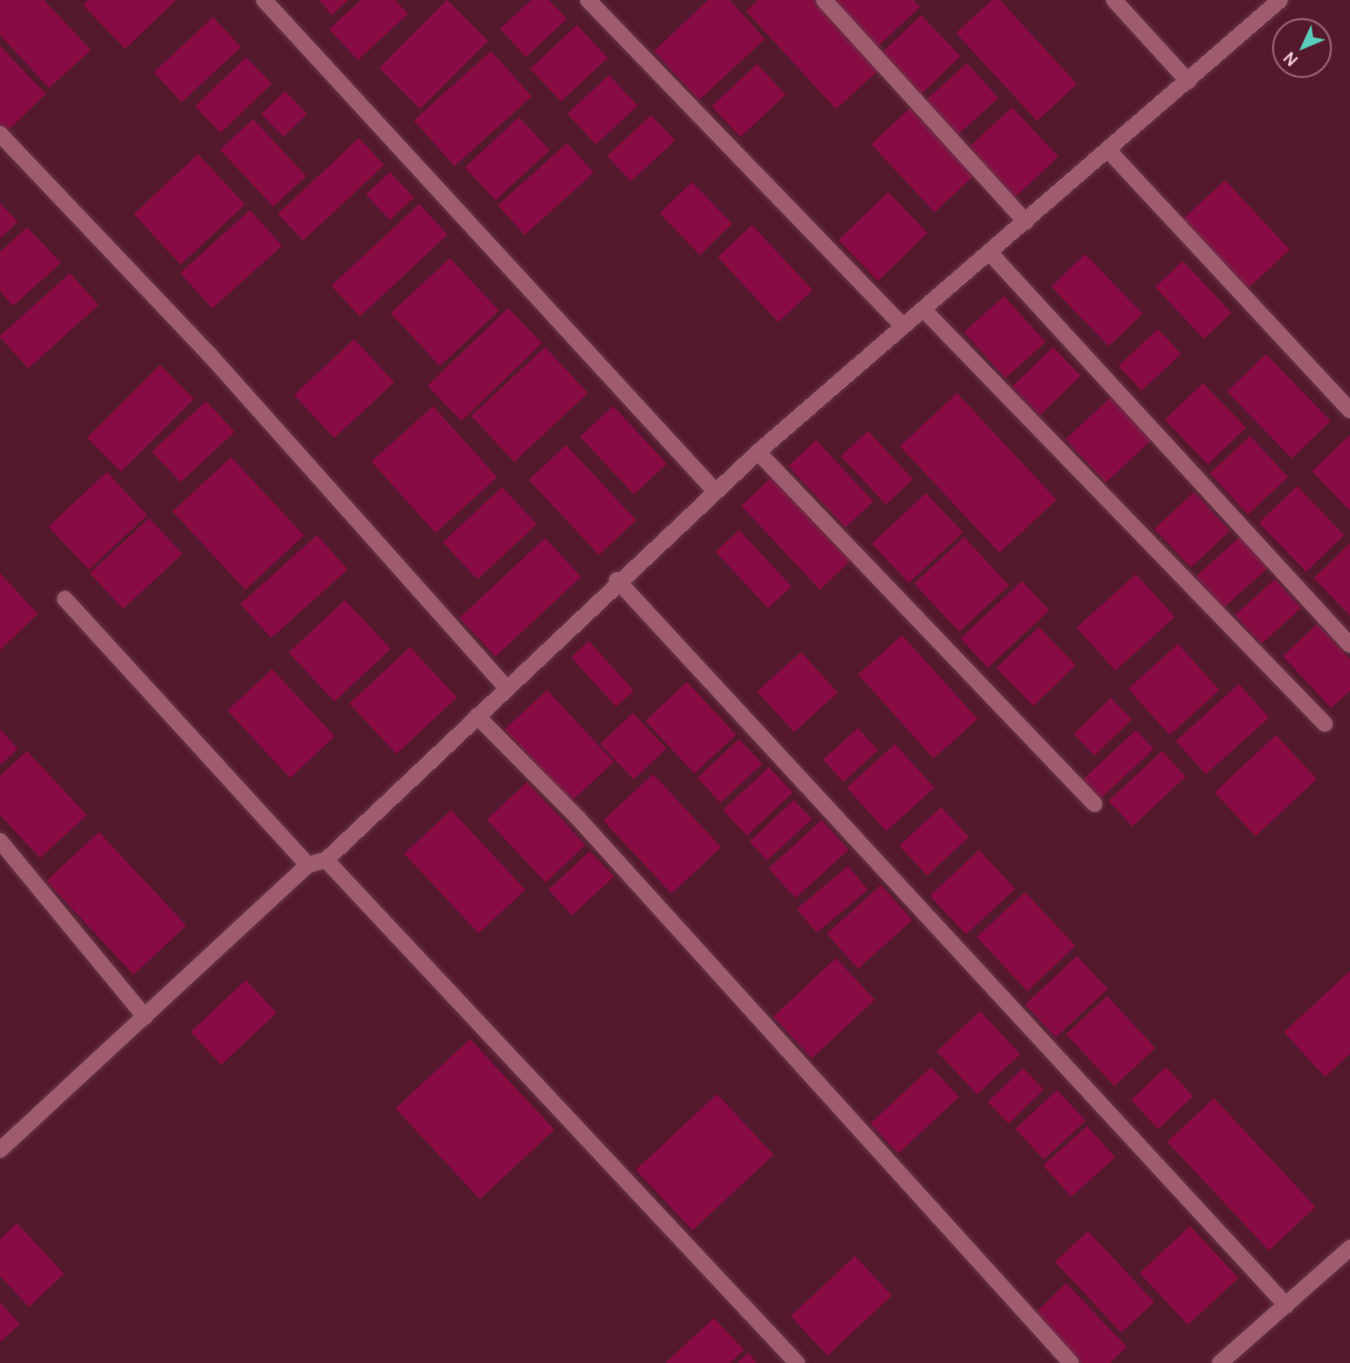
<!DOCTYPE html>
<html>
<head>
<meta charset="utf-8">
<style>
	body { margin:0 }
	#map { position:relative; width:1350px; height:1363px; overflow:hidden; background:#54192d; font-family:Manrope,sans-serif }
	div>[style] { position:absolute }
	[style*='--x'] { left:calc(var(--x)*1px); top:calc(var(--y)*1px); width:calc(var(--w)*1px); rotate:calc(var(--a)*1deg) }
	.building>* { inset:0; background:#880c43; transform-origin:0 0 }
	.roads { filter:drop-shadow(0 0 2px #693749) drop-shadow(0 0 2px #693749) }
	.minor>* { height:16px; margin:-8px; padding:0 8px; transform-origin:8px; border-radius:8px; background:#9e5c6e }
	span { translate:-50% -50%; white-space:nowrap; text-align:center; line-height:1.15; -webkit-text-stroke:4.5px #54192d; paint-order:stroke }
	.north { position:absolute; left:1272px; top:18px; width:60px; height:60px; box-sizing:border-box; background:#54192d; border:2px solid #966373; border-radius:50%; rotate:226deg; font-size:16px; font-weight:700; line-height:24px; text-align:center; color:#fad3dc }
	.north::after { content:''; display:block; margin:auto; width:21px; height:27px; background:#5acebd; clip-path:polygon(50% 0,100% 100%,50% 72%,0 100%) }
</style>
</head>
<body>
<div id="map">
	<div class="building">
		<div style="clip-path:polygon(0 0,44px 0,91px 50px,49px 88px,0 35px)"></div>
		<div style="clip-path:polygon(88px 0,176px 0,125px 49px,83px 5px)"></div>
		<div style="clip-path:polygon(319px 0,348px 0,332px 15px)"></div>
		<div style="clip-path:polygon(361px 0,395px 0,408px 14px,358px 60px,329px 29px)"></div>
		<div style="left:447px;top:0;width:58px;height:96px;rotate:45deg"></div>
		<div style="clip-path:polygon(531px 0,549px 0,567px 19px,526px 57px,500px 29px)"></div>
		<div style="clip-path:polygon(708px 0,730px 0,765px 39px,699px 100px,654px 51px)"></div>
		<div style="clip-path:polygon(758px 0,816px 0,880px 69px,836px 109px,746px 11px)"></div>
		<div style="clip-path:polygon(833px 0,913px 0,920px 7px,877px 47px)"></div>
		<div style="clip-path:polygon(992px 0,1000px 0,1077px 84px,1037px 121px,956px 33px)"></div>
		<div style="left:921px;top:15px;width:57px;height:55px;rotate:46deg"></div>
		<div style="left:213px;top:17px;width:41px;height:81px;rotate:47deg"></div>
		<div style="left:577px;top:25px;width:45px;height:64px;rotate:47deg"></div>
		<div style="clip-path:polygon(0 46px,46px 94px,6px 132px,0 125px)"></div>
		<div style="left:491px;top:51px;width:61px;height:104px;rotate:48deg"></div>
		<div style="left:246px;top:57px;width:37px;height:71px;rotate:46deg"></div>
		<div style="left:967px;top:63px;width:47px;height:59px;rotate:48deg"></div>
		<div style="left:757px;top:64px;width:42px;height:62px;rotate:47deg"></div>
		<div style="left:609px;top:75px;width:42px;height:57px;rotate:47deg"></div>
		<div style="left:285px;top:91px;width:32px;height:33px;rotate:46deg"></div>
		<div style="left:1012px;top:107px;width:68px;height:59px;rotate:47deg"></div>
		<div style="left:910px;top:108px;width:93px;height:53px;rotate:47deg"></div>
		<div style="left:651px;top:115px;width:35px;height:60px;rotate:47deg"></div>
		<div style="left:519px;top:117px;width:45px;height:74px;rotate:47deg"></div>
		<div style="left:253px;top:119px;width:78px;height:45px;rotate:47deg"></div>
		<div style="left:359px;top:138px;width:37px;height:111px;rotate:47deg"></div>
		<div style="left:567px;top:143px;width:40px;height:93px;rotate:48deg"></div>
		<div style="left:198px;top:154px;width:69px;height:88px;rotate:47deg"></div>
		<div style="left:390px;top:172px;width:35px;height:33px;rotate:47deg"></div>
		<div style="left:1225px;top:180px;width:95px;height:57px;rotate:47deg"></div>
		<div style="left:692px;top:182px;width:58px;height:45px;rotate:46deg"></div>
		<div style="left:888px;top:192px;width:57px;height:69px;rotate:46deg"></div>
		<div style="clip-path:polygon(0 203px,18px 222px,0 238px)"></div>
		<div style="left:419px;top:204px;width:42px;height:120px;rotate:47deg"></div>
		<div style="left:250px;top:210px;width:48px;height:94px;rotate:48deg"></div>
		<div style="left:752px;top:225px;width:89px;height:47px;rotate:47deg"></div>
		<div style="clip-path:polygon(27px 227px,61px 263px,13px 306px,0 291px,0 252px)"></div>
		<div style="left:1085px;top:254px;width:83px;height:47px;rotate:46deg"></div>
		<div style="left:450px;top:258px;width:72px;height:81px;rotate:47deg"></div>
		<div style="left:1183px;top:261px;width:71px;height:38px;rotate:47deg"></div>
		<div style="left:70px;top:273px;width:43px;height:95px;rotate:48deg"></div>
		<div style="left:1004px;top:296px;width:62px;height:54px;rotate:48deg"></div>
		<div style="left:508px;top:308px;width:49px;height:112px;rotate:46deg"></div>
		<div style="left:1158px;top:329px;width:34px;height:54px;rotate:47deg"></div>
		<div style="left:354px;top:339px;width:59px;height:82px;rotate:47deg"></div>
		<div style="left:545px;top:347px;width:63px;height:101px;rotate:47deg"></div>
		<div style="left:1053px;top:347px;width:40px;height:57px;rotate:46deg"></div>
		<div style="left:1266px;top:354px;width:93px;height:54px;rotate:46deg"></div>
		<div style="left:160px;top:365px;width:48px;height:103px;rotate:45deg"></div>
		<div style="left:1203px;top:383px;width:62px;height:53px;rotate:46deg"></div>
		<div style="left:957px;top:393px;width:146px;height:78px;rotate:47deg"></div>
		<div style="left:1111px;top:397px;width:59px;height:62px;rotate:47deg"></div>
		<div style="left:206px;top:401px;width:42px;height:74px;rotate:47deg"></div>
		<div style="left:433px;top:406px;width:96px;height:83px;rotate:48deg"></div>
		<div style="left:613px;top:406px;width:79px;height:45px;rotate:47deg"></div>
		<div style="left:868px;top:431px;width:66px;height:37px;rotate:47deg"></div>
		<div style="clip-path:polygon(1350px 435px,1350px 511px,1312px 471px)"></div>
		<div style="left:1250px;top:436px;width:56px;height:55px;rotate:47deg"></div>
		<div style="left:816px;top:440px;width:84px;height:38px;rotate:47deg"></div>
		<div style="left:566px;top:445px;width:103px;height:51px;rotate:47deg"></div>
		<div style="left:231px;top:457px;width:107px;height:80px;rotate:47deg"></div>
		<div style="left:107px;top:472px;width:59px;height:80px;rotate:47deg"></div>
		<div style="left:772px;top:477px;width:115px;height:42px;rotate:47deg"></div>
		<div style="left:1297px;top:486px;width:68px;height:53px;rotate:46deg"></div>
		<div style="left:502px;top:487px;width:51px;height:81px;rotate:47deg"></div>
		<div style="left:1194px;top:492px;width:53px;height:54px;rotate:47deg"></div>
		<div style="left:926px;top:493px;width:54px;height:74px;rotate:47deg"></div>
		<div style="left:149px;top:518px;width:49px;height:81px;rotate:47deg"></div>
		<div style="left:739px;top:530px;width:77px;height:32px;rotate:47deg"></div>
		<div style="left:1244px;top:533px;width:42px;height:65px;rotate:48deg"></div>
		<div style="left:317px;top:535px;width:46px;height:103px;rotate:48deg"></div>
		<div style="left:964px;top:537px;width:66px;height:68px;rotate:47deg"></div>
		<div style="left:545px;top:538px;width:53px;height:117px;rotate:47deg"></div>
		<div style="clip-path:polygon(1350px 543px,1350px 616px,1314px 578px)"></div>
		<div style="clip-path:polygon(0 573px,38px 614px,0 650px)"></div>
		<div style="left:1136px;top:574px;width:58px;height:80px;rotate:48deg"></div>
		<div style="left:1275px;top:579px;width:39px;height:54px;rotate:48deg"></div>
		<div style="left:1022px;top:581px;width:40px;height:84px;rotate:47deg"></div>
		<div style="left:345px;top:600px;width:67px;height:77px;rotate:47deg"></div>
		<div style="clip-path:polygon(1317px 624px,1350px 659px,1350px 691px,1331px 708px,1283px 656px)"></div>
		<div style="left:1039px;top:627px;width:53px;height:59px;rotate:46deg"></div>
		<div style="left:902px;top:635px;width:113px;height:59px;rotate:48deg"></div>
		<div style="left:589px;top:641px;width:67px;height:24px;rotate:48deg"></div>
		<div style="left:1178px;top:644px;width:62px;height:67px;rotate:48deg"></div>
		<div style="left:410px;top:647px;width:69px;height:83px;rotate:47deg"></div>
		<div style="left:801px;top:652px;width:55px;height:59px;rotate:48deg"></div>
		<div style="left:272px;top:669px;width:92px;height:61px;rotate:47deg"></div>
		<div style="left:687px;top:682px;width:72px;height:57px;rotate:47deg"></div>
		<div style="left:1239px;top:684px;width:45px;height:85px;rotate:48deg"></div>
		<div style="left:547px;top:690px;width:98px;height:58px;rotate:47deg"></div>
		<div style="left:1111px;top:698px;width:30px;height:52px;rotate:46deg"></div>
		<div style="left:633px;top:713px;width:49px;height:45px;rotate:47deg"></div>
		<div style="left:858px;top:728px;width:30px;height:47px;rotate:48deg"></div>
		<div style="clip-path:polygon(0 729px,18px 749px,0 765px)"></div>
		<div style="left:1136px;top:730px;width:26px;height:76px;rotate:47deg"></div>
		<div style="left:1276px;top:735px;width:60px;height:84px;rotate:47deg"></div>
		<div style="left:739px;top:739px;width:34px;height:57px;rotate:47deg"></div>
		<div style="left:895px;top:744px;width:59px;height:65px;rotate:48deg"></div>
		<div style="clip-path:polygon(27px 751px,87px 815px,40px 858px,0 815px,0 776px)"></div>
		<div style="left:1162px;top:751px;width:35px;height:73px;rotate:47deg"></div>
		<div style="left:769px;top:767px;width:35px;height:63px;rotate:47deg"></div>
		<div style="left:653px;top:774px;width:100px;height:68px;rotate:47deg"></div>
		<div style="left:527px;top:782px;width:86px;height:55px;rotate:47deg"></div>
		<div style="left:794px;top:800px;width:26px;height:61px;rotate:47deg"></div>
		<div style="left:941px;top:807px;width:41px;height:57px;rotate:47deg"></div>
		<div style="left:451px;top:810px;width:109px;height:64px;rotate:47deg"></div>
		<div style="left:822px;top:820px;width:40px;height:72px;rotate:48deg"></div>
		<div style="left:99px;top:832px;width:128px;height:72px;rotate:47deg"></div>
		<div style="left:979px;top:850px;width:53px;height:67px;rotate:47deg"></div>
		<div style="left:590px;top:851px;width:35px;height:57px;rotate:47deg"></div>
		<div style="left:848px;top:866px;width:31px;height:67px;rotate:50deg"></div>
		<div style="left:881px;top:885px;width:47px;height:73px;rotate:48deg"></div>
		<div style="left:1025px;top:892px;width:74px;height:66px;rotate:47deg"></div>
		<div style="left:1077px;top:956px;width:45px;height:71px;rotate:47deg"></div>
		<div style="left:836px;top:958px;width:57px;height:86px;rotate:47deg"></div>
		<div style="clip-path:polygon(1350px 971px,1350px 1054px,1325px 1077px,1284px 1032px)"></div>
		<div style="left:246px;top:980px;width:45px;height:76px;rotate:47deg"></div>
		<div style="left:1107px;top:996px;width:71px;height:56px;rotate:47deg"></div>
		<div style="left:980px;top:1011px;width:59px;height:59px;rotate:47deg"></div>
		<div style="left:470px;top:1039px;width:124px;height:102px;rotate:47deg"></div>
		<div style="left:931px;top:1067px;width:41px;height:83px;rotate:47deg"></div>
		<div style="left:1166px;top:1067px;width:40px;height:48px;rotate:47deg"></div>
		<div style="left:1023px;top:1068px;width:30px;height:49px;rotate:46deg"></div>
		<div style="left:1057px;top:1090px;width:42px;height:57px;rotate:47deg"></div>
		<div style="left:717px;top:1094px;width:83px;height:111px;rotate:47deg"></div>
		<div style="left:1214px;top:1098px;width:149px;height:64px;rotate:47deg"></div>
		<div style="left:1087px;top:1126px;width:42px;height:59px;rotate:48deg"></div>
		<div style="clip-path:polygon(17px 1223px,64px 1274px,29px 1307px,0 1276px,0 1239px)"></div>
		<div style="left:1190px;top:1226px;width:71px;height:69px;rotate:47deg"></div>
		<div style="left:1088px;top:1231px;width:97px;height:45px;rotate:47deg"></div>
		<div style="left:855px;top:1256px;width:54px;height:88px;rotate:47deg"></div>
		<div style="clip-path:polygon(1066px 1283px,1127px 1347px,1110px 1363px,1081px 1363px,1034px 1314px)"></div>
		<div style="clip-path:polygon(0 1302px,20px 1324px,0 1342px)"></div>
		<div style="clip-path:polygon(714px 1318px,744px 1350px,730px 1363px,665px 1363px)"></div>
		<div style="clip-path:polygon(748px 1353px,757px 1363px,737px 1363px)"></div>
	</div>
	<div class="roads">
		<div class="minor">
			<div style="--x:264;--y:0;--w:667;--a:47.43"></div>
			<div style="--x:588;--y:0;--w:452;--a:46"></div>
			<div style="--x:824;--y:0;--w:300;--a:47.7"></div>
			<div style="--x:1114;--y:0;--w:110;--a:47.6"></div>
			<div style="--x:0;--y:134;--w:303;--a:46.5"></div>
			<div style="--x:209;--y:354;--w:445;--a:48.3"></div>
			<div style="--x:1109;--y:151;--w:354;--a:47.1"></div>
			<div style="--x:990;--y:253;--w:532;--a:47.44"></div>
			<div style="--x:924;--y:310;--w:576;--a:45.91"></div>
			<div style="--x:758;--y:452;--w:487;--a:46.3"></div>
			<div style="--x:617;--y:580;--w:987;--a:47.3"></div>
			<div style="--x:65;--y:599;--w:360;--a:47.6"></div>
			<div style="--x:477;--y:716;--w:142;--a:45.3"></div>
			<div style="--x:577;--y:817;--w:736;--a:47.86"></div>
			<div style="--x:0;--y:841;--w:228;--a:50.5"></div>
			<div style="--x:326;--y:860;--w:689;--a:46.88"></div>
			<div style="--x:0;--y:1150;--w:420;--a:-42.8"></div>
			<div style="--x:308;--y:865;--w:19;--a:-16"></div>
			<div style="--x:326;--y:860;--w:594;--a:-43.36"></div>
			<div style="--x:758;--y:452;--w:690;--a:-40.89"></div>
			<div style="--x:1220;--y:1363;--w:174;--a:-41.5"></div>
		</div>
	</div>
	<div class="north">N</div>
</div>
</body>
</html>
